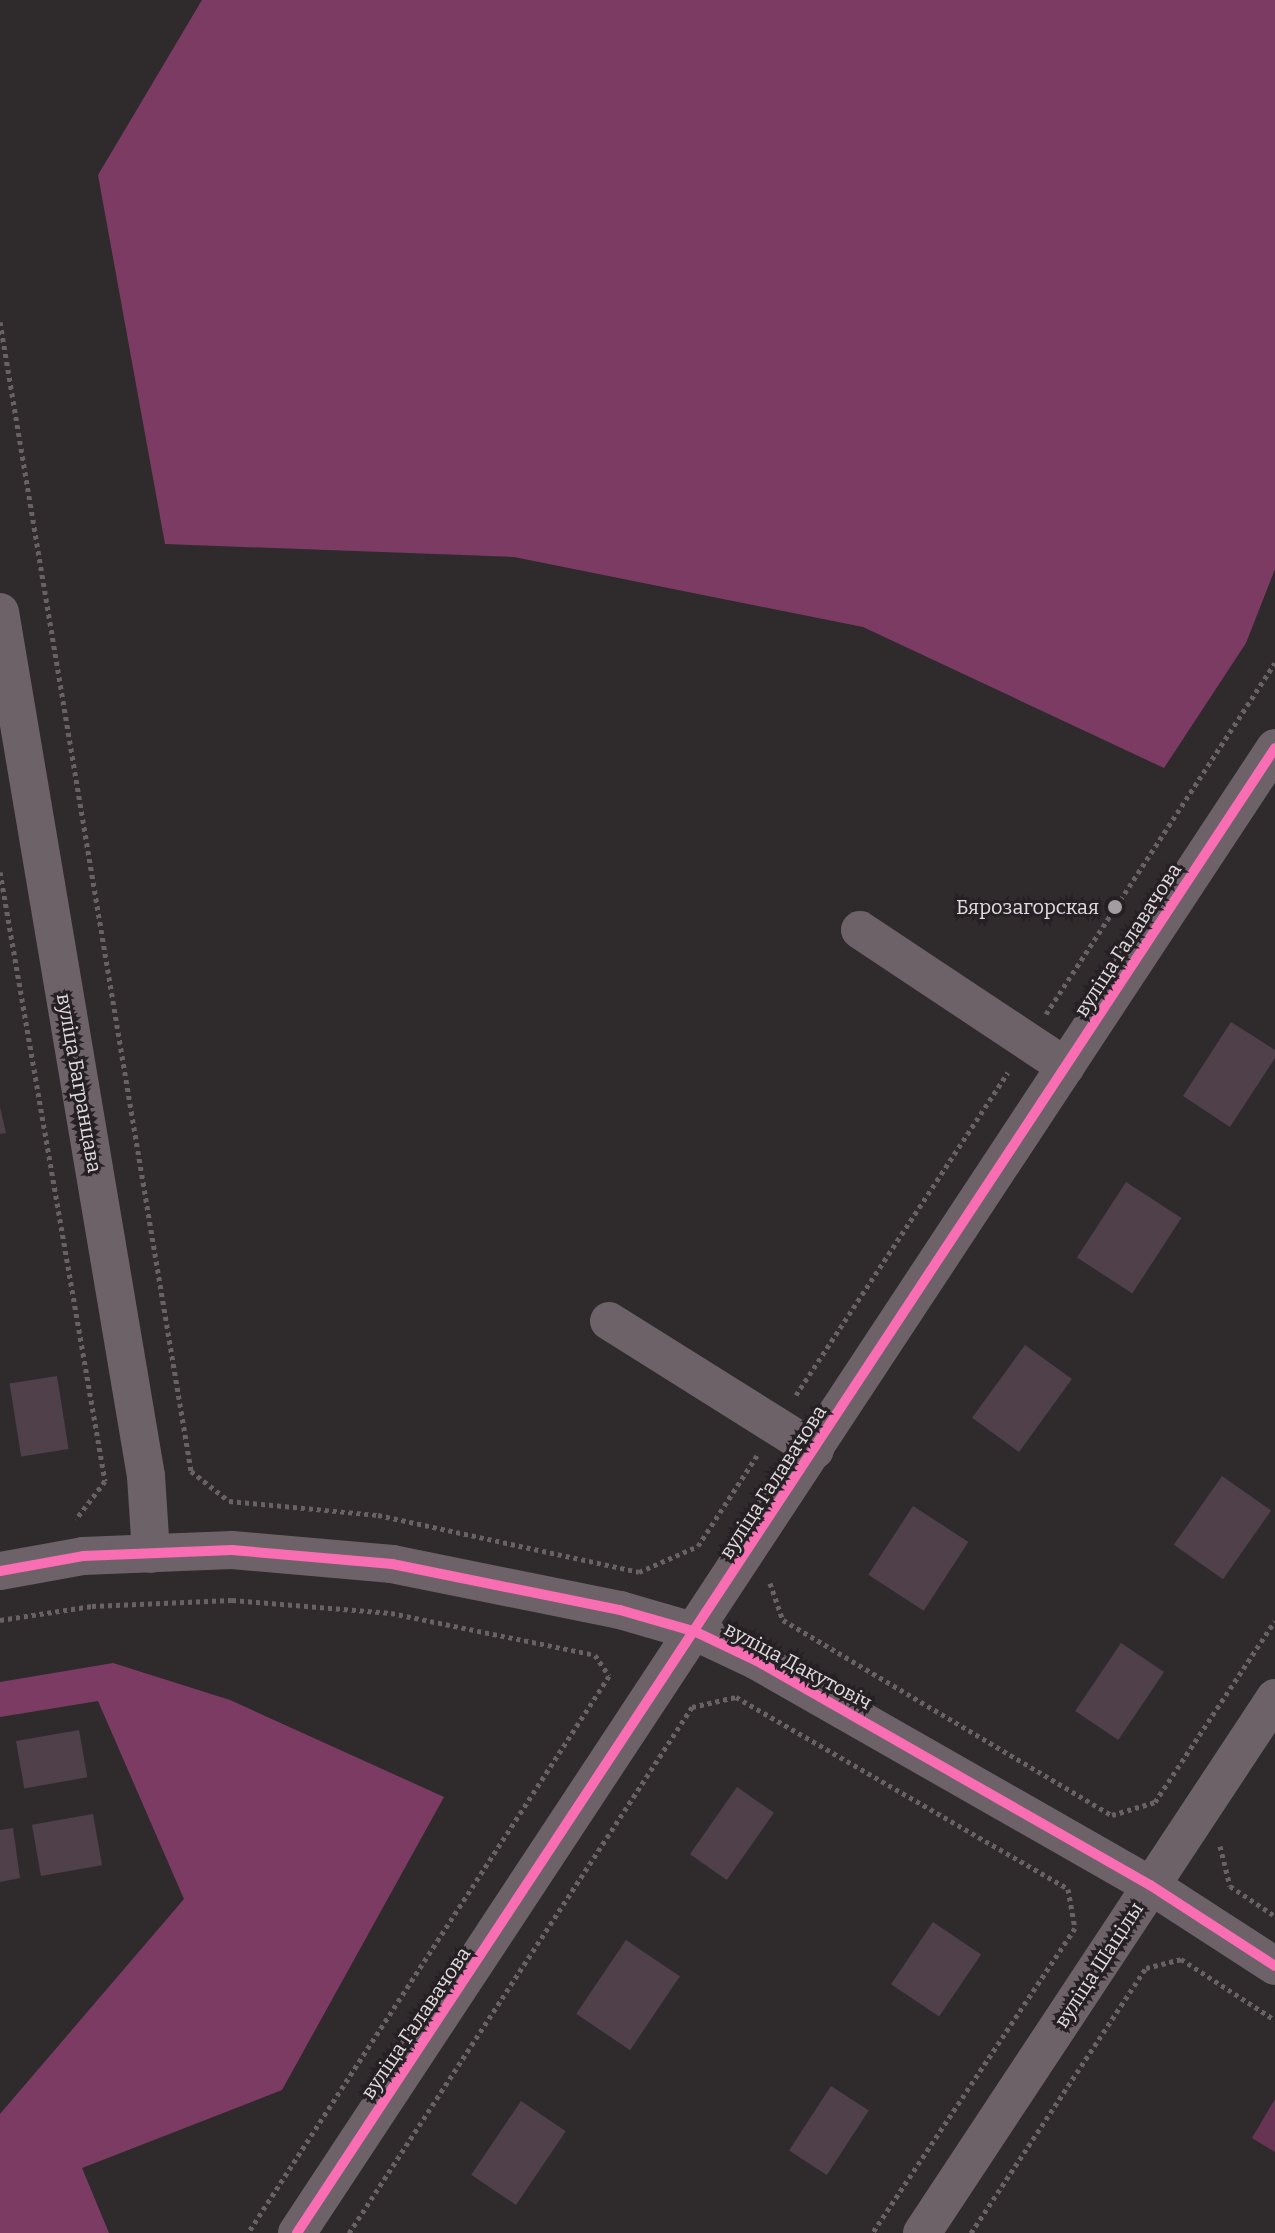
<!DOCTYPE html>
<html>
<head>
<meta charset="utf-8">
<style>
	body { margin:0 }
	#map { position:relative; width:1275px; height:2233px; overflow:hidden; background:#2f2b2d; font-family:Bitter,serif }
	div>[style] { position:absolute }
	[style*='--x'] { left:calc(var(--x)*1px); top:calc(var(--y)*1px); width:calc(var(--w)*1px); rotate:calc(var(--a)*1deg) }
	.green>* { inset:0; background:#673453 }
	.forest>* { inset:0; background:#7c3b63 }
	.building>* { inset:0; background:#4f404a; transform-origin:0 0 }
	.path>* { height:5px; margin-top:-2.5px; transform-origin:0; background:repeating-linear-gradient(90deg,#696165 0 4px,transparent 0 8px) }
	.minor>* { height:38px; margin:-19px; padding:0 19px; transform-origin:19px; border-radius:19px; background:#6d6268 }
	.cycleway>* { height:10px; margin:-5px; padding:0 5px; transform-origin:5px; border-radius:5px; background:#f96db3 }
	.dots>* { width:22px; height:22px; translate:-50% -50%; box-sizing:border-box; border:4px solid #262024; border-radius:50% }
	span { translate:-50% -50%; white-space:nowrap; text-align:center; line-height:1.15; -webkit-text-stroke:6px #262024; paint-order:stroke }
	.poi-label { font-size:20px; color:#e0dcde }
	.right { translate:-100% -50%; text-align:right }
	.street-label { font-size:20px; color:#e0dcde }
</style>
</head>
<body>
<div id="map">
	<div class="green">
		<div style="clip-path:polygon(1275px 2099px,1275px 2152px,1252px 2138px)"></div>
	</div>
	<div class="forest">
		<div style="clip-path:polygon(202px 0,1275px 0,1275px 569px,1246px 643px,1164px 768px,863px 627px,514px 557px,165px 544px,98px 175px)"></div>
		<div style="clip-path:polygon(113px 1663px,230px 1700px,444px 1797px,282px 2090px,82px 2168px,109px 2233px,0 2233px,0 2114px,184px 1899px,98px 1701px,0 1717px,0 1682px)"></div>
	</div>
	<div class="building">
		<div style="clip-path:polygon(1231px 1022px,1275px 1050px,1275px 1058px,1230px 1127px,1183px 1096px)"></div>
		<div style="clip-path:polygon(0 1107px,6px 1133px,0 1134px)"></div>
		<div style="left:1126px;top:1182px;width:66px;height:90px;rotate:33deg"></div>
		<div style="left:1025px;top:1345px;width:58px;height:90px;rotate:36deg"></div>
		<div style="left:57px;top:1376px;width:74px;height:48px;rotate:81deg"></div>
		<div style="left:1222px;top:1476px;width:60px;height:84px;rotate:35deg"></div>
		<div style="left:913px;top:1506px;width:66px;height:82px;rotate:33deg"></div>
		<div style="left:1121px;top:1643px;width:52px;height:82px;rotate:34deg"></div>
		<div style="left:79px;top:1730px;width:48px;height:64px;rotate:80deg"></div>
		<div style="left:737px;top:1787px;width:45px;height:82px;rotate:35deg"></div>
		<div style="left:93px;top:1814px;width:52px;height:62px;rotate:80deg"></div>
		<div style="clip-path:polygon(13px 1828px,20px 1878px,0 1882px,0 1830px)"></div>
		<div style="left:933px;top:1922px;width:58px;height:75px;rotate:34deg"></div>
		<div style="left:626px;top:1940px;width:65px;height:89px;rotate:34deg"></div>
		<div style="left:831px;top:2086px;width:45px;height:77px;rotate:33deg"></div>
		<div style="left:521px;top:2101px;width:54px;height:89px;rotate:34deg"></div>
	</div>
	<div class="path">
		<div style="--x:0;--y:322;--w:1165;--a:80.56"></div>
		<div style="--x:191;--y:1471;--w:48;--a:38.3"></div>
		<div style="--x:229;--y:1501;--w:150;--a:5.4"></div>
		<div style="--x:378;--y:1515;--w:267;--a:12.3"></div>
		<div style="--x:639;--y:1572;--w:64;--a:-23.8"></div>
		<div style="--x:698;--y:1546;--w:110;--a:-56.9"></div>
		<div style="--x:0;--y:872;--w:618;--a:80.22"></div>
		<div style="--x:105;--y:1481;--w:48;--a:127.3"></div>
		<div style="--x:1046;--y:1014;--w:419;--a:-56.9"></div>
		<div style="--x:796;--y:1395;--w:386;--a:-56.7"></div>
		<div style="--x:770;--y:1583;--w:39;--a:71"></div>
		<div style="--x:783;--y:1620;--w:382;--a:30.7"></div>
		<div style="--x:1112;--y:1815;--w:45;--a:-16.8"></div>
		<div style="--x:1155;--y:1802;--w:217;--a:-56.5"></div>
		<div style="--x:0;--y:1620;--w:93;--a:-8.7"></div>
		<div style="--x:92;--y:1606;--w:140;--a:-2.5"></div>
		<div style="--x:232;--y:1600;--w:160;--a:4.7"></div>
		<div style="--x:391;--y:1613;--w:208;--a:11.6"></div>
		<div style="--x:595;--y:1655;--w:25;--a:56"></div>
		<div style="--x:609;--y:1676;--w:664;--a:122.95"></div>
		<div style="--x:1220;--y:1846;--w:41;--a:76"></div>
		<div style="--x:1230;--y:1886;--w:54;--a:33.7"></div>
		<div style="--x:349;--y:2233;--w:628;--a:-56.89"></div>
		<div style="--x:692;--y:1707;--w:45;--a:-12.8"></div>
		<div style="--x:736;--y:1697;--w:384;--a:30"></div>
		<div style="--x:1068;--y:1889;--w:40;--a:80"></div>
		<div style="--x:1075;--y:1928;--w:366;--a:123.6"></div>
		<div style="--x:971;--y:2233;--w:318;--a:-56.6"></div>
		<div style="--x:1146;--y:1968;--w:36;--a:-14"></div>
		<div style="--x:1181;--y:1959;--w:112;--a:33"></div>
	</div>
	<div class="minor">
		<div style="--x:0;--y:612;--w:876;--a:80.41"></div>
		<div style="--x:146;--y:1476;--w:78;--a:86.3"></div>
		<div style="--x:860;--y:930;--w:247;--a:33.6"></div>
		<div style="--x:609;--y:1321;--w:243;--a:32.1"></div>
		<div style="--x:0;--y:1571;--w:84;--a:-10.2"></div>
		<div style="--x:83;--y:1556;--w:149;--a:-2.3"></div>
		<div style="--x:232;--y:1550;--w:161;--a:5"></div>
		<div style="--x:392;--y:1564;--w:233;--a:11.4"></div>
		<div style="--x:620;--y:1610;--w:79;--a:16.1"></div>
		<div style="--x:696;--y:1632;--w:68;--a:25.4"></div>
		<div style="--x:757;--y:1661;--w:452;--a:29.7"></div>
		<div style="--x:1150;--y:1885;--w:149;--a:32.9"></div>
		<div style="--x:297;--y:2233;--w:1778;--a:-56.63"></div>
		<div style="--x:922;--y:2233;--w:641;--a:-56.58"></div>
	</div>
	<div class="cycleway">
		<div style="--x:0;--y:1571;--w:84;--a:-10.2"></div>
		<div style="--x:83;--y:1556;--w:149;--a:-2.3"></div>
		<div style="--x:232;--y:1550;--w:161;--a:5"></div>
		<div style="--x:392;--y:1564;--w:233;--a:11.4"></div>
		<div style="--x:620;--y:1610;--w:79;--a:16.1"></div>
		<div style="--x:696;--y:1632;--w:68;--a:25.4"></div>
		<div style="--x:757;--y:1661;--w:452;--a:29.7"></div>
		<div style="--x:1150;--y:1885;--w:149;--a:32.9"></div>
		<div style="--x:297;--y:2233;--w:1778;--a:-56.63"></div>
	</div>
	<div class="dots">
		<div style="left:1115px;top:907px;background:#a29ea0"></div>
	</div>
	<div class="poi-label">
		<span class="right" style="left:1099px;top:907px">Бярозагорская</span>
	</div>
	<div class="street-label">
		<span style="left:1128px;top:940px;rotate:-57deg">вуліца Галавачова</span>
		<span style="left:79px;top:1083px;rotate:80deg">вуліца Багранцава</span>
		<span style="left:773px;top:1482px;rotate:-57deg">вуліца Галавачова</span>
		<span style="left:798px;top:1666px;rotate:28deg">вуліца Дакутовіч</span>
		<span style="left:1099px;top:1965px;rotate:-57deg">вуліца Шацілы</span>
		<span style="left:416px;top:2023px;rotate:-56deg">вуліца Галавачова</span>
	</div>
</div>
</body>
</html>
